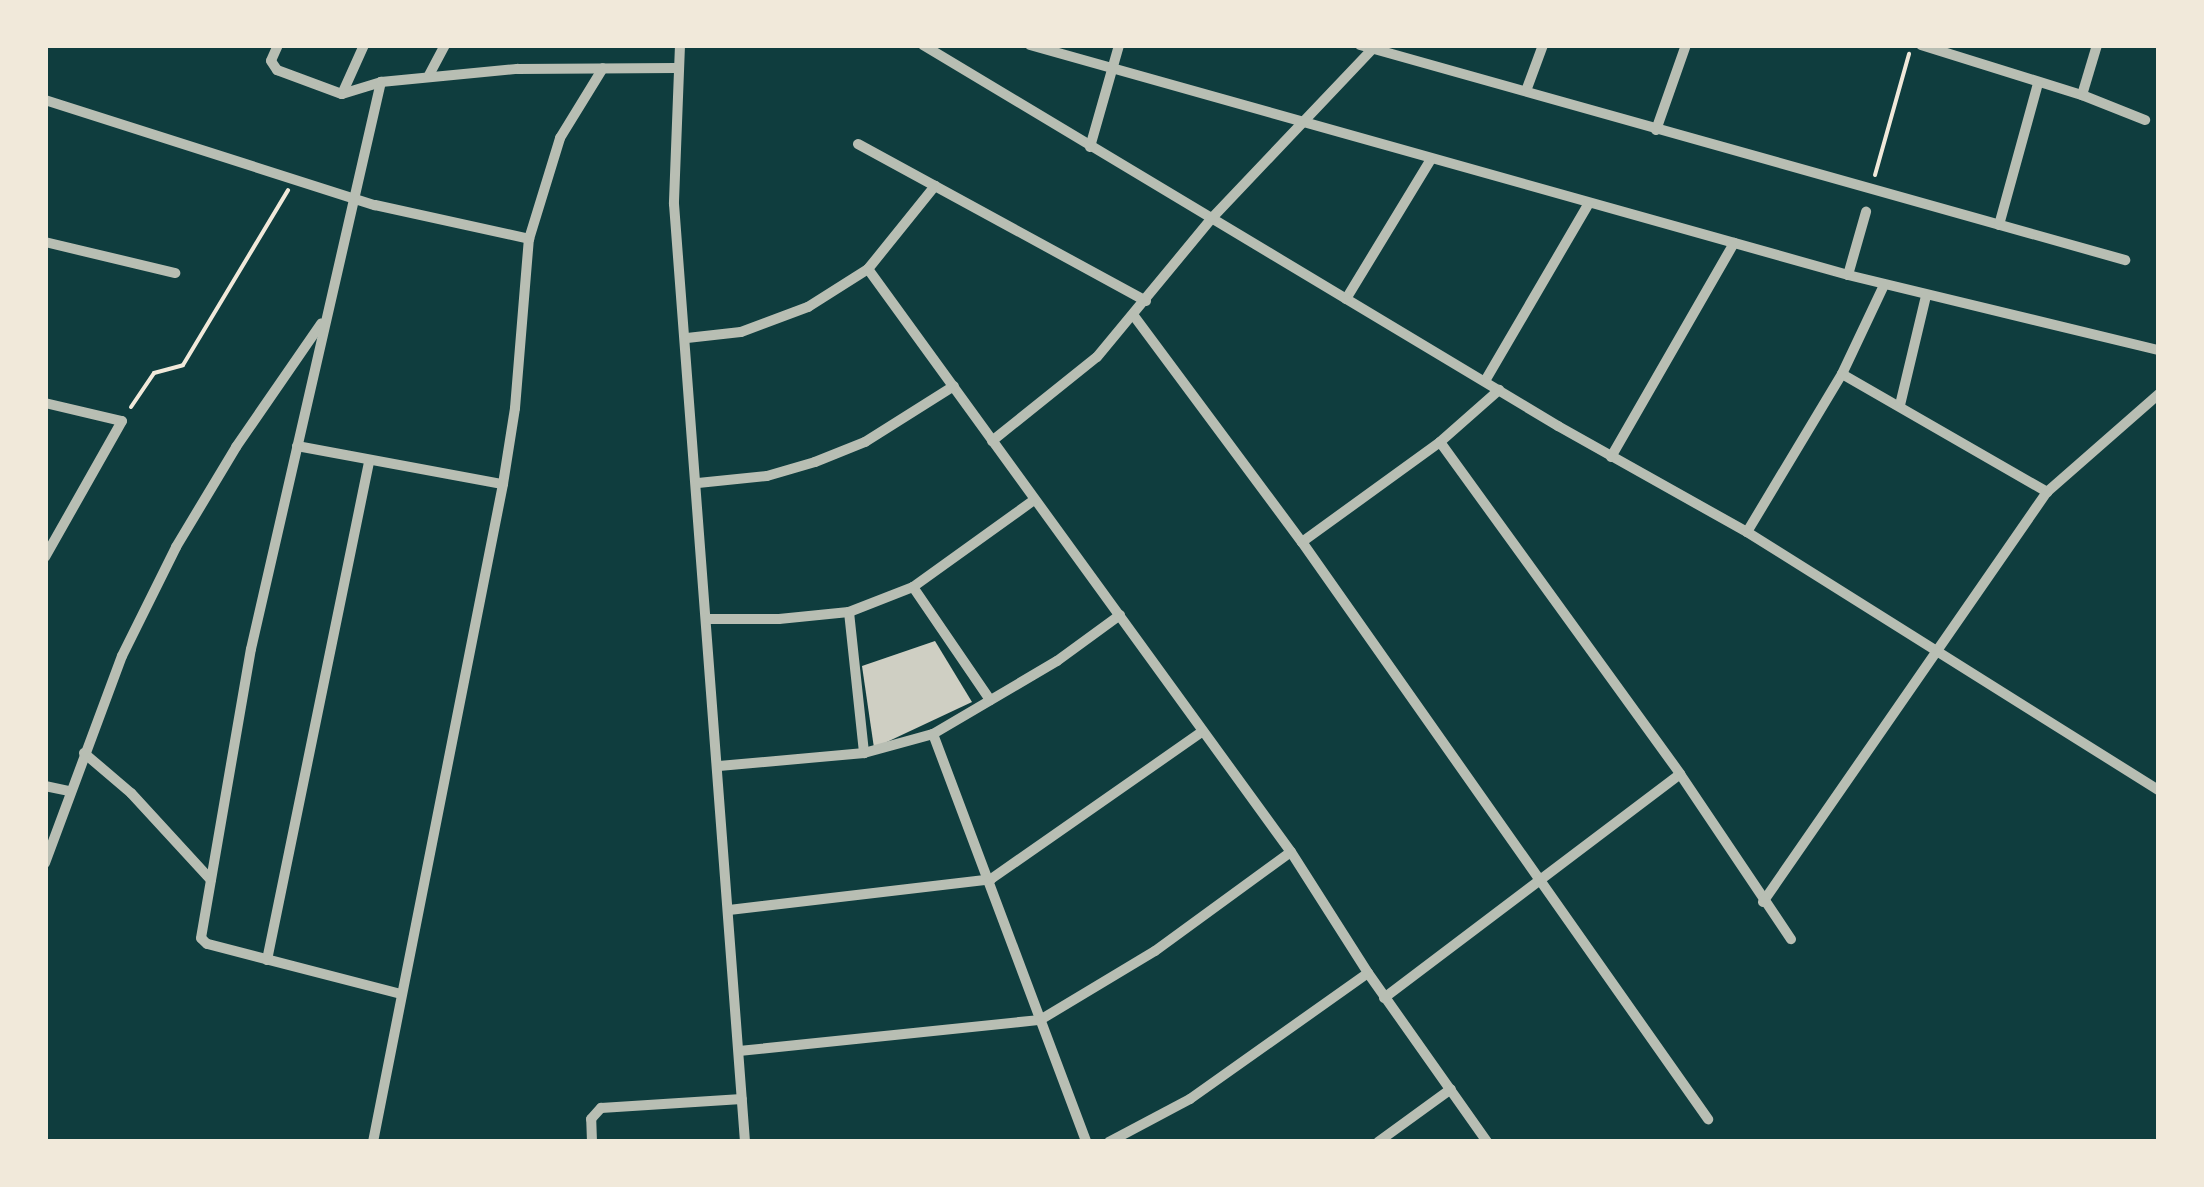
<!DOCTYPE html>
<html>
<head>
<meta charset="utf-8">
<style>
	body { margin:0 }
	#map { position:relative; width:2204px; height:1187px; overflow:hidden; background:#0f3d3e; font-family:"Noto Sans",sans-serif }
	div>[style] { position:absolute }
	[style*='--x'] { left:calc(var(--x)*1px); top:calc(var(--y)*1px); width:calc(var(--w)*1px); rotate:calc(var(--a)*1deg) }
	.building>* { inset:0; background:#cfcfc3 }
	.path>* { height:4px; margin:-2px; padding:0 2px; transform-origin:2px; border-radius:2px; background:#f1e9da }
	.minor>* { height:10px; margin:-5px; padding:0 5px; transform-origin:5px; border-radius:5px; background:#b8beb3 }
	span { translate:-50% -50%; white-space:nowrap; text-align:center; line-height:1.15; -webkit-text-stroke:10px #f1e9da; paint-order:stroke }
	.frame { position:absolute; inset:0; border:48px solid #f1e9da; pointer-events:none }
</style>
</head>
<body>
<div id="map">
	<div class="building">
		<div style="clip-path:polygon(935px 641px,972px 702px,874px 748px,862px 666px)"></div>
	</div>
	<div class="path">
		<div style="--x:1875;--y:175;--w:126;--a:-74.3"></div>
		<div style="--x:131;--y:407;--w:41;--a:-55.9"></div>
		<div style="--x:154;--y:373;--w:30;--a:-15"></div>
		<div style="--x:183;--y:365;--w:204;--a:-59"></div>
	</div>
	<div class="minor">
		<div style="--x:278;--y:45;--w:17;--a:114"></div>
		<div style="--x:271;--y:61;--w:11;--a:56"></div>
		<div style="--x:277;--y:70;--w:69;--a:20.3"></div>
		<div style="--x:342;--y:94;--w:41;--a:-17.1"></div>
		<div style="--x:680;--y:45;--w:159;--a:92.2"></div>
		<div style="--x:674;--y:204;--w:941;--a:85.67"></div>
		<div style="--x:923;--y:45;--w:741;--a:30.96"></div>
		<div style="--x:1558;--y:426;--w:217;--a:29.3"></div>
		<div style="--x:1747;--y:532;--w:486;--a:32.1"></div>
		<div style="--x:1030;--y:45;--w:850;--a:15.7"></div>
		<div style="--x:1848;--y:275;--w:320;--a:13.6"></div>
		<div style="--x:1360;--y:45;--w:795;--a:15.7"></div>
		<div style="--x:1921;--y:45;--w:169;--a:17.3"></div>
		<div style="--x:2082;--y:95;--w:68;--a:21.6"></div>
		<div style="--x:428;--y:77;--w:36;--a:-62"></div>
		<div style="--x:1526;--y:91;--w:49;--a:-69.7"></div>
		<div style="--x:342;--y:94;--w:54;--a:-65.8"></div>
		<div style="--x:2082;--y:95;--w:52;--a:-73.3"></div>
		<div style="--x:45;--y:100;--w:346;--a:17.7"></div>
		<div style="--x:375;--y:205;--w:158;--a:12.4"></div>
		<div style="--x:1656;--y:130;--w:90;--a:-70.6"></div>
		<div style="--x:858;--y:144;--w:328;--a:28.6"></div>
		<div style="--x:1090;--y:147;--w:106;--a:-74.1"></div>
		<div style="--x:1999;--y:225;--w:147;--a:-74.6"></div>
		<div style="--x:45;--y:242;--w:134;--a:13.4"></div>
		<div style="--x:868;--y:269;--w:720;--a:54.04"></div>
		<div style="--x:1291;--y:852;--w:143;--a:57.5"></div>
		<div style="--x:1368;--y:973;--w:207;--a:54.8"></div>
		<div style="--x:1848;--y:275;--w:66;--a:-74.1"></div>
		<div style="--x:1346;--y:299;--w:164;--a:-58.7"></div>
		<div style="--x:1134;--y:316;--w:282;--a:53.4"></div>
		<div style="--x:1302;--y:542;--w:706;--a:54.87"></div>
		<div style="--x:687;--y:338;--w:54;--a:-6.3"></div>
		<div style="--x:741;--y:332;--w:72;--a:-20.5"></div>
		<div style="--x:808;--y:307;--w:71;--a:-32.3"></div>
		<div style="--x:868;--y:269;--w:107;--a:-51.1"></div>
		<div style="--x:1842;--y:374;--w:237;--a:29.9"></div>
		<div style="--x:1485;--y:381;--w:206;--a:-59.7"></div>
		<div style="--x:45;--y:403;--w:79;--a:13.2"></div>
		<div style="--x:122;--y:421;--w:156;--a:119.5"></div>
		<div style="--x:1900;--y:405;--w:112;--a:-76.6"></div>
		<div style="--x:992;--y:441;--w:134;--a:-38.7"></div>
		<div style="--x:1097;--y:357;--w:180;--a:-50.4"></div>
		<div style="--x:1212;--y:218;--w:237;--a:-46.5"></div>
		<div style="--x:1440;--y:442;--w:410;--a:54.1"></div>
		<div style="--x:1680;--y:774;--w:199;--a:56.1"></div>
		<div style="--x:297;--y:446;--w:209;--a:10.5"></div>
		<div style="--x:1611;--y:457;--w:247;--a:-60.1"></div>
		<div style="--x:698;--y:483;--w:69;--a:-5.8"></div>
		<div style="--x:767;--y:476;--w:50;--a:-16.3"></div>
		<div style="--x:815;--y:462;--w:54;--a:-21.8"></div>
		<div style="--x:865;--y:442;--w:105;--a:-32.2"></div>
		<div style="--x:1747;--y:532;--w:184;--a:-59"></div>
		<div style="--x:1842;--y:374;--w:98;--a:-64.7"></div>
		<div style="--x:1302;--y:542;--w:170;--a:-35.9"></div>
		<div style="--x:1440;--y:442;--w:79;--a:-41.4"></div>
		<div style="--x:913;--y:587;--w:137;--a:55.7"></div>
		<div style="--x:849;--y:612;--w:142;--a:83.9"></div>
		<div style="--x:707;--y:619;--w:72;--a:0"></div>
		<div style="--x:779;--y:619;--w:70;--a:-5.7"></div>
		<div style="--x:849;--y:612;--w:69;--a:-21.3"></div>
		<div style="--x:913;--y:587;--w:149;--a:-35.7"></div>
		<div style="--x:933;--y:734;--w:436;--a:69.4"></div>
		<div style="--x:84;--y:753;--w:62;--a:40.4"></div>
		<div style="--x:131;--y:793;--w:118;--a:47.4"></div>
		<div style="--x:719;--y:766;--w:146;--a:-5.1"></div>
		<div style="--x:864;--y:753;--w:72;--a:-15.4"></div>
		<div style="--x:933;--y:734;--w:144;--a:-30.5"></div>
		<div style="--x:1057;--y:661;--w:78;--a:-36.1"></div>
		<div style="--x:45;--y:786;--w:25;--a:12"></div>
		<div style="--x:45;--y:863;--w:221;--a:-69.6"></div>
		<div style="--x:122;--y:656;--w:122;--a:-63.6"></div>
		<div style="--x:176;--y:547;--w:117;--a:-59"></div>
		<div style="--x:236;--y:447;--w:150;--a:-55.4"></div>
		<div style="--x:1763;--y:902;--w:499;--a:-55.3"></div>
		<div style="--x:2047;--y:492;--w:149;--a:-41.2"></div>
		<div style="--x:729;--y:910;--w:264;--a:-6.7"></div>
		<div style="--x:991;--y:879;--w:257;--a:-34.9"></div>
		<div style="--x:267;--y:960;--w:508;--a:-78.42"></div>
		<div style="--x:401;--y:994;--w:200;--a:-165.5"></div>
		<div style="--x:207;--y:944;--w:8;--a:-135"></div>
		<div style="--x:201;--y:938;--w:293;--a:-80.2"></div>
		<div style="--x:251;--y:649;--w:582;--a:-77.09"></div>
		<div style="--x:381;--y:82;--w:137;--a:-5.5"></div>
		<div style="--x:517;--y:69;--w:159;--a:-0.4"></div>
		<div style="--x:1384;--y:998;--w:371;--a:-37.1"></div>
		<div style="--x:739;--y:1051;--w:303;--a:-5.9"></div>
		<div style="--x:1040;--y:1020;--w:134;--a:-31"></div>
		<div style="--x:1155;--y:951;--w:168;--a:-36.1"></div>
		<div style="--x:373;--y:1142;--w:671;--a:-78.82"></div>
		<div style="--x:503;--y:484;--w:77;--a:-81"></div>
		<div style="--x:515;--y:408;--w:170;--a:-85.3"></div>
		<div style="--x:529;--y:239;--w:106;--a:-72.9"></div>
		<div style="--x:560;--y:138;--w:82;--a:-58.4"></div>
		<div style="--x:592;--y:1142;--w:23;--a:-92"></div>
		<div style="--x:591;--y:1119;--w:15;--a:-48"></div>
		<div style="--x:601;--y:1108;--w:141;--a:-3.7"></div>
		<div style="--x:1109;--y:1142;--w:92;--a:-28"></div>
		<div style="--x:1190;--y:1099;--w:218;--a:-35.3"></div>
		<div style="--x:1378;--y:1142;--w:90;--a:-36"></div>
	</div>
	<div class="frame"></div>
</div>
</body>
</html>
